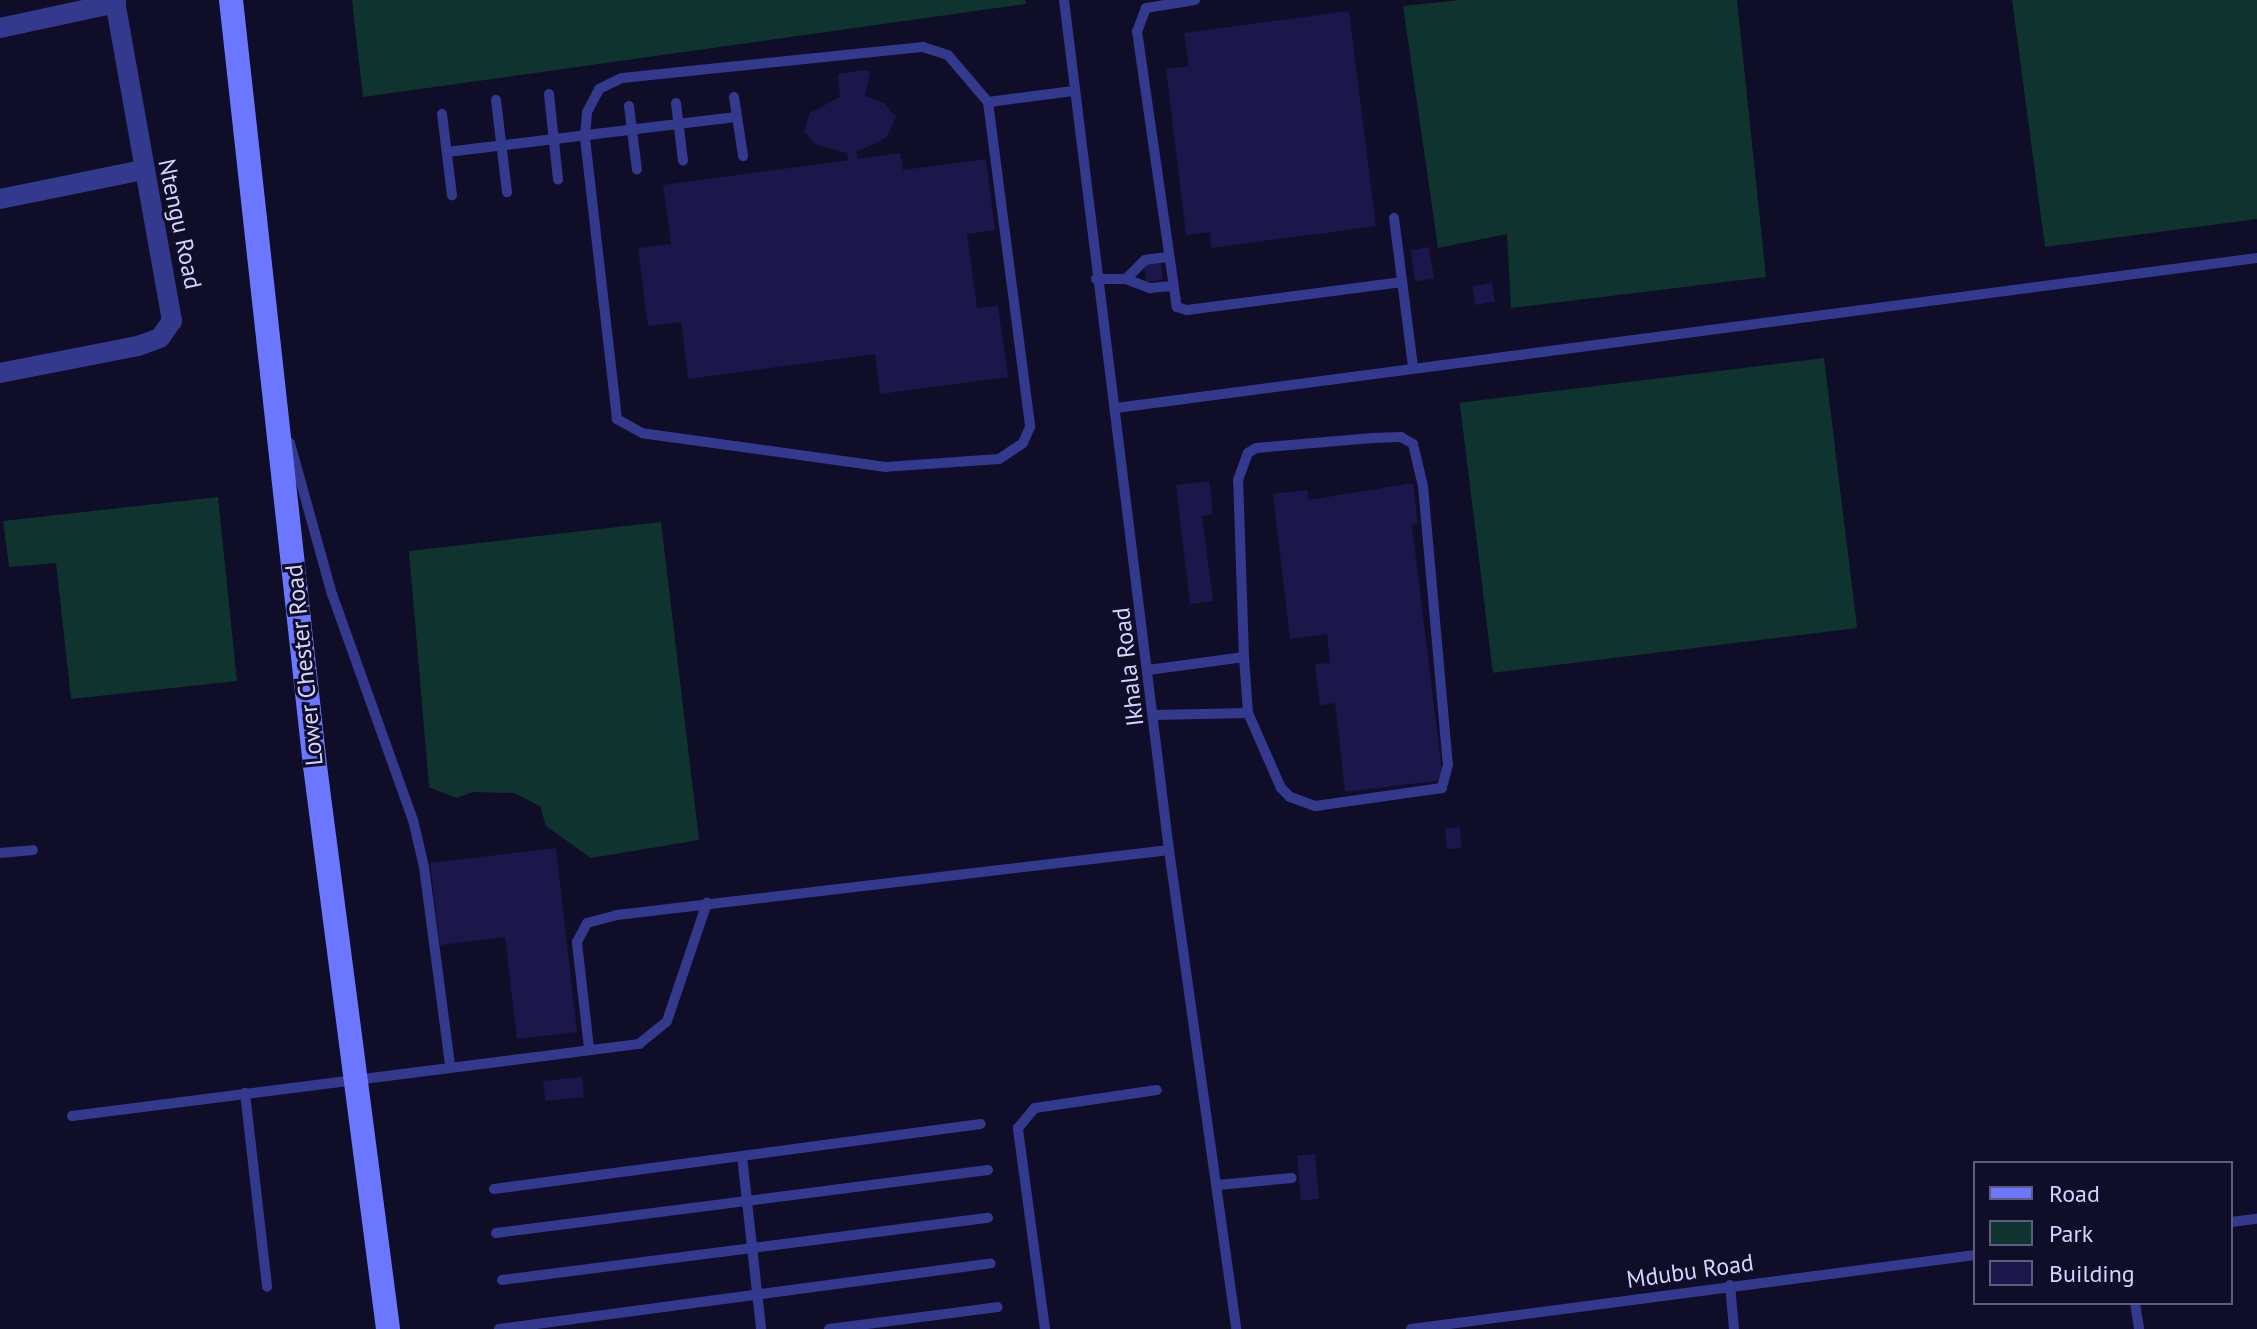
<!DOCTYPE html>
<html>
<head>
<meta charset="utf-8">
<style>
	body { margin:0 }
	#map { position:relative; width:2257px; height:1329px; overflow:hidden; background:#0f0d28; font-family:"PT Sans",sans-serif }
	div>[style] { position:absolute }
	[style*='--x'] { left:calc(var(--x)*1px); top:calc(var(--y)*1px); width:calc(var(--w)*1px); rotate:calc(var(--a)*1deg) }
	.green>* { inset:0; background:#0f332e; transform-origin:0 0 }
	.building>* { inset:0; background:#1c174b; transform-origin:0 0 }
	.lane>* { height:10px; margin:-5px; padding:0 5px; transform-origin:5px; border-radius:5px; background:#33398c }
	.street>* { height:20px; margin:-10px; padding:0 10px; transform-origin:10px; border-radius:10px; background:#33398c }
	.secondary>* { height:24px; margin:-12px; padding:0 12px; transform-origin:12px; border-radius:12px; background:#6b77ff }
	span { translate:-50% -50%; white-space:nowrap; text-align:center; line-height:1.15; -webkit-text-stroke:6px #0f0d28; paint-order:stroke }
	.street-label { font-size:24px; color:#d5d4ff }
	.legend { position:absolute; left:1973px; top:1161px; width:260px; height:144px; box-sizing:border-box; background:#0f0d28; border:2px solid #5e5d7e; margin:0; padding:10px 14px; list-style:none; font-size:24px; color:#d5d4ff }
	.legend li { display:flex; align-items:center; gap:16px; height:40px }
	.legend b { width:40px; border:2px solid #5e5d7e }
</style>
</head>
<body>
<div id="map">
	<div class="green">
		<div style="clip-path:polygon(352px 0,1025px 0,1026px 4px,363px 97px)"></div>
		<div style="clip-path:polygon(1460px 0,1737px 0,1766px 277px,1511px 308px,1507px 234px,1438px 248px,1403px 6px)"></div>
		<div style="clip-path:polygon(2012px 0,2257px 0,2257px 219px,2045px 247px)"></div>
		<div style="left:1824px;top:358px;width:272px;height:367px;rotate:83deg"></div>
		<div style="clip-path:polygon(218px 497px,237px 681px,71px 699px,56px 563px,9px 567px,3px 521px)"></div>
		<div style="clip-path:polygon(661px 522px,699px 840px,591px 858px,546px 826px,540px 806px,514px 793px,473px 792px,456px 798px,429px 787px,409px 551px)"></div>
	</div>
	<div class="building">
		<div style="clip-path:polygon(1349px 11px,1376px 226px,1211px 248px,1210px 232px,1186px 235px,1166px 69px,1189px 66px,1184px 33px)"></div>
		<div style="clip-path:polygon(865px 70px,870px 72px,865px 96px,884px 103px,896px 117px,886px 138px,856px 152px,858px 159px,900px 153px,903px 170px,986px 159px,995px 230px,967px 234px,977px 308px,998px 306px,1008px 377px,880px 394px,875px 354px,688px 379px,681px 322px,648px 326px,638px 248px,671px 244px,663px 185px,849px 160px,847px 153px,815px 144px,804px 131px,810px 113px,840px 97px,838px 74px)"></div>
		<div style="left:1429px;top:247px;width:32px;height:19px;rotate:81deg"></div>
		<div style="left:1161px;top:263px;width:17px;height:17px;rotate:83deg"></div>
		<div style="left:1492px;top:283px;width:19px;height:20px;rotate:81deg"></div>
		<div style="clip-path:polygon(1209px 481px,1213px 514px,1202px 516px,1213px 601px,1190px 604px,1176px 485px)"></div>
		<div style="clip-path:polygon(1413px 483px,1418px 524px,1412px 525px,1443px 780px,1345px 792px,1335px 703px,1320px 705px,1315px 664px,1330px 663px,1327px 634px,1290px 639px,1273px 494px,1307px 490px,1309px 500px)"></div>
		<div style="left:1460px;top:827px;width:21px;height:15px;rotate:85deg"></div>
		<div style="clip-path:polygon(556px 848px,577px 1032px,517px 1039px,505px 937px,440px 945px,430px 863px)"></div>
		<div style="left:582px;top:1077px;width:20px;height:39px;rotate:84deg"></div>
		<div style="left:1315px;top:1154px;width:45px;height:18px;rotate:85deg"></div>
	</div>
	<div class="lane">
		<div style="--x:1064;--y:0;--w:856;--a:82.96"></div>
		<div style="--x:1169;--y:850;--w:484;--a:82"></div>
		<div style="--x:1195;--y:0;--w:50;--a:170.7"></div>
		<div style="--x:1146;--y:8;--w:25;--a:111"></div>
		<div style="--x:1137;--y:31;--w:279;--a:81.8"></div>
		<div style="--x:1177;--y:307;--w:10;--a:17"></div>
		<div style="--x:1187;--y:310;--w:217;--a:-7.4"></div>
		<div style="--x:923;--y:47;--w:26;--a:18"></div>
		<div style="--x:948;--y:55;--w:62;--a:49.6"></div>
		<div style="--x:988;--y:102;--w:328;--a:82.6"></div>
		<div style="--x:1030;--y:427;--w:17;--a:114"></div>
		<div style="--x:1023;--y:443;--w:29;--a:146"></div>
		<div style="--x:999;--y:459;--w:113;--a:176"></div>
		<div style="--x:886;--y:467;--w:246;--a:-172.1"></div>
		<div style="--x:642;--y:433;--w:29;--a:-151"></div>
		<div style="--x:617;--y:419;--w:285;--a:-96.5"></div>
		<div style="--x:585;--y:136;--w:24;--a:-85"></div>
		<div style="--x:587;--y:112;--w:26;--a:-62"></div>
		<div style="--x:599;--y:89;--w:25;--a:-26"></div>
		<div style="--x:622;--y:78;--w:303;--a:-5.9"></div>
		<div style="--x:549;--y:94;--w:86;--a:84"></div>
		<div style="--x:734;--y:97;--w:60;--a:81.3"></div>
		<div style="--x:496;--y:100;--w:93;--a:83.2"></div>
		<div style="--x:988;--y:102;--w:86;--a:-7.4"></div>
		<div style="--x:676;--y:103;--w:58;--a:83.1"></div>
		<div style="--x:629;--y:106;--w:64;--a:82.9"></div>
		<div style="--x:442;--y:114;--w:82;--a:83"></div>
		<div style="--x:447;--y:152;--w:291;--a:-6.9"></div>
		<div style="--x:1394;--y:218;--w:150;--a:82.7"></div>
		<div style="--x:1096;--y:279;--w:30;--a:0"></div>
		<div style="--x:1126;--y:279;--w:26;--a:21"></div>
		<div style="--x:1150;--y:288;--w:22;--a:-5"></div>
		<div style="--x:1126;--y:279;--w:27;--a:-45"></div>
		<div style="--x:1145;--y:260;--w:22;--a:-8"></div>
		<div style="--x:1116;--y:408;--w:1151;--a:-7.49"></div>
		<div style="--x:290;--y:443;--w:157;--a:74.5"></div>
		<div style="--x:332;--y:594;--w:240;--a:70.3"></div>
		<div style="--x:413;--y:820;--w:48;--a:76.8"></div>
		<div style="--x:424;--y:867;--w:200;--a:82.5"></div>
		<div style="--x:1148;--y:670;--w:97;--a:-7.7"></div>
		<div style="--x:1244;--y:657;--w:177;--a:-91.9"></div>
		<div style="--x:1238;--y:480;--w:29;--a:-70"></div>
		<div style="--x:1248;--y:453;--w:9;--a:-32"></div>
		<div style="--x:1256;--y:448;--w:117;--a:-4.9"></div>
		<div style="--x:1373;--y:438;--w:28;--a:-2"></div>
		<div style="--x:1401;--y:437;--w:14;--a:30"></div>
		<div style="--x:1413;--y:444;--w:43;--a:76.6"></div>
		<div style="--x:1423;--y:486;--w:280;--a:84.9"></div>
		<div style="--x:1448;--y:765;--w:24;--a:105"></div>
		<div style="--x:1442;--y:788;--w:128;--a:171.9"></div>
		<div style="--x:1315;--y:806;--w:27;--a:-160"></div>
		<div style="--x:1290;--y:797;--w:13;--a:-135"></div>
		<div style="--x:1281;--y:788;--w:82;--a:-113.7"></div>
		<div style="--x:1248;--y:713;--w:56;--a:-94.1"></div>
		<div style="--x:1154;--y:715;--w:94;--a:-1.2"></div>
		<div style="--x:0;--y:853;--w:33;--a:-5"></div>
		<div style="--x:589;--y:1048;--w:107;--a:-96.5"></div>
		<div style="--x:577;--y:942;--w:21;--a:-62"></div>
		<div style="--x:587;--y:923;--w:31;--a:-15"></div>
		<div style="--x:617;--y:915;--w:556;--a:-6.72"></div>
		<div style="--x:245;--y:1093;--w:195;--a:83.5"></div>
		<div style="--x:72;--y:1116;--w:572;--a:-7.24"></div>
		<div style="--x:639;--y:1044;--w:36;--a:-39"></div>
		<div style="--x:667;--y:1021;--w:125;--a:-71.3"></div>
		<div style="--x:742;--y:1156;--w:174;--a:83.7"></div>
		<div style="--x:1218;--y:1185;--w:74;--a:-5.4"></div>
		<div style="--x:494;--y:1189;--w:491;--a:-7.6"></div>
		<div style="--x:2231;--y:1222;--w:26;--a:-7"></div>
		<div style="--x:496;--y:1233;--w:496;--a:-7.3"></div>
		<div style="--x:502;--y:1280;--w:490;--a:-7.3"></div>
		<div style="--x:1730;--y:1285;--w:44;--a:84.8"></div>
		<div style="--x:2135;--y:1303;--w:26;--a:81"></div>
		<div style="--x:499;--y:1329;--w:496;--a:-7.6"></div>
		<div style="--x:829;--y:1329;--w:170;--a:-7.4"></div>
		<div style="--x:1045;--y:1329;--w:203;--a:-97.7"></div>
		<div style="--x:1018;--y:1128;--w:26;--a:-50"></div>
		<div style="--x:1035;--y:1108;--w:123;--a:-8.4"></div>
		<div style="--x:1411;--y:1329;--w:569;--a:-7.47"></div>
	</div>
	<div class="street">
		<div style="--x:0;--y:28;--w:119;--a:-12.2"></div>
		<div style="--x:0;--y:199;--w:145;--a:-11.5"></div>
		<div style="--x:0;--y:373;--w:141;--a:-11.1"></div>
		<div style="--x:138;--y:346;--w:23;--a:-20"></div>
		<div style="--x:160;--y:338;--w:21;--a:-55"></div>
		<div style="--x:172;--y:321;--w:326;--a:-100.1"></div>
	</div>
	<div class="secondary">
		<div style="--x:231;--y:0;--w:771;--a:83.74"></div>
		<div style="--x:315;--y:766;--w:568;--a:82.61"></div>
	</div>
	<div class="street-label">
		<span style="left:180px;top:224px;rotate:78deg">Ntengu Road</span>
		<span style="left:304px;top:665px;rotate:-96deg">Lower Chester Road</span>
		<span style="left:1128px;top:667px;rotate:-97deg">Ikhala Road</span>
		<span style="left:1690px;top:1271px;rotate:-8deg">Mdubu Road</span>
	</div>
	<ul class="legend">
	<li><b style="height:10px;background:#6b77ff"></b>Road</li>
	<li><b style="height:22px;background:#0f332e"></b>Park</li>
	<li><b style="height:22px;background:#1c174b"></b>Building</li>
	</ul>
</div>
</body>
</html>
